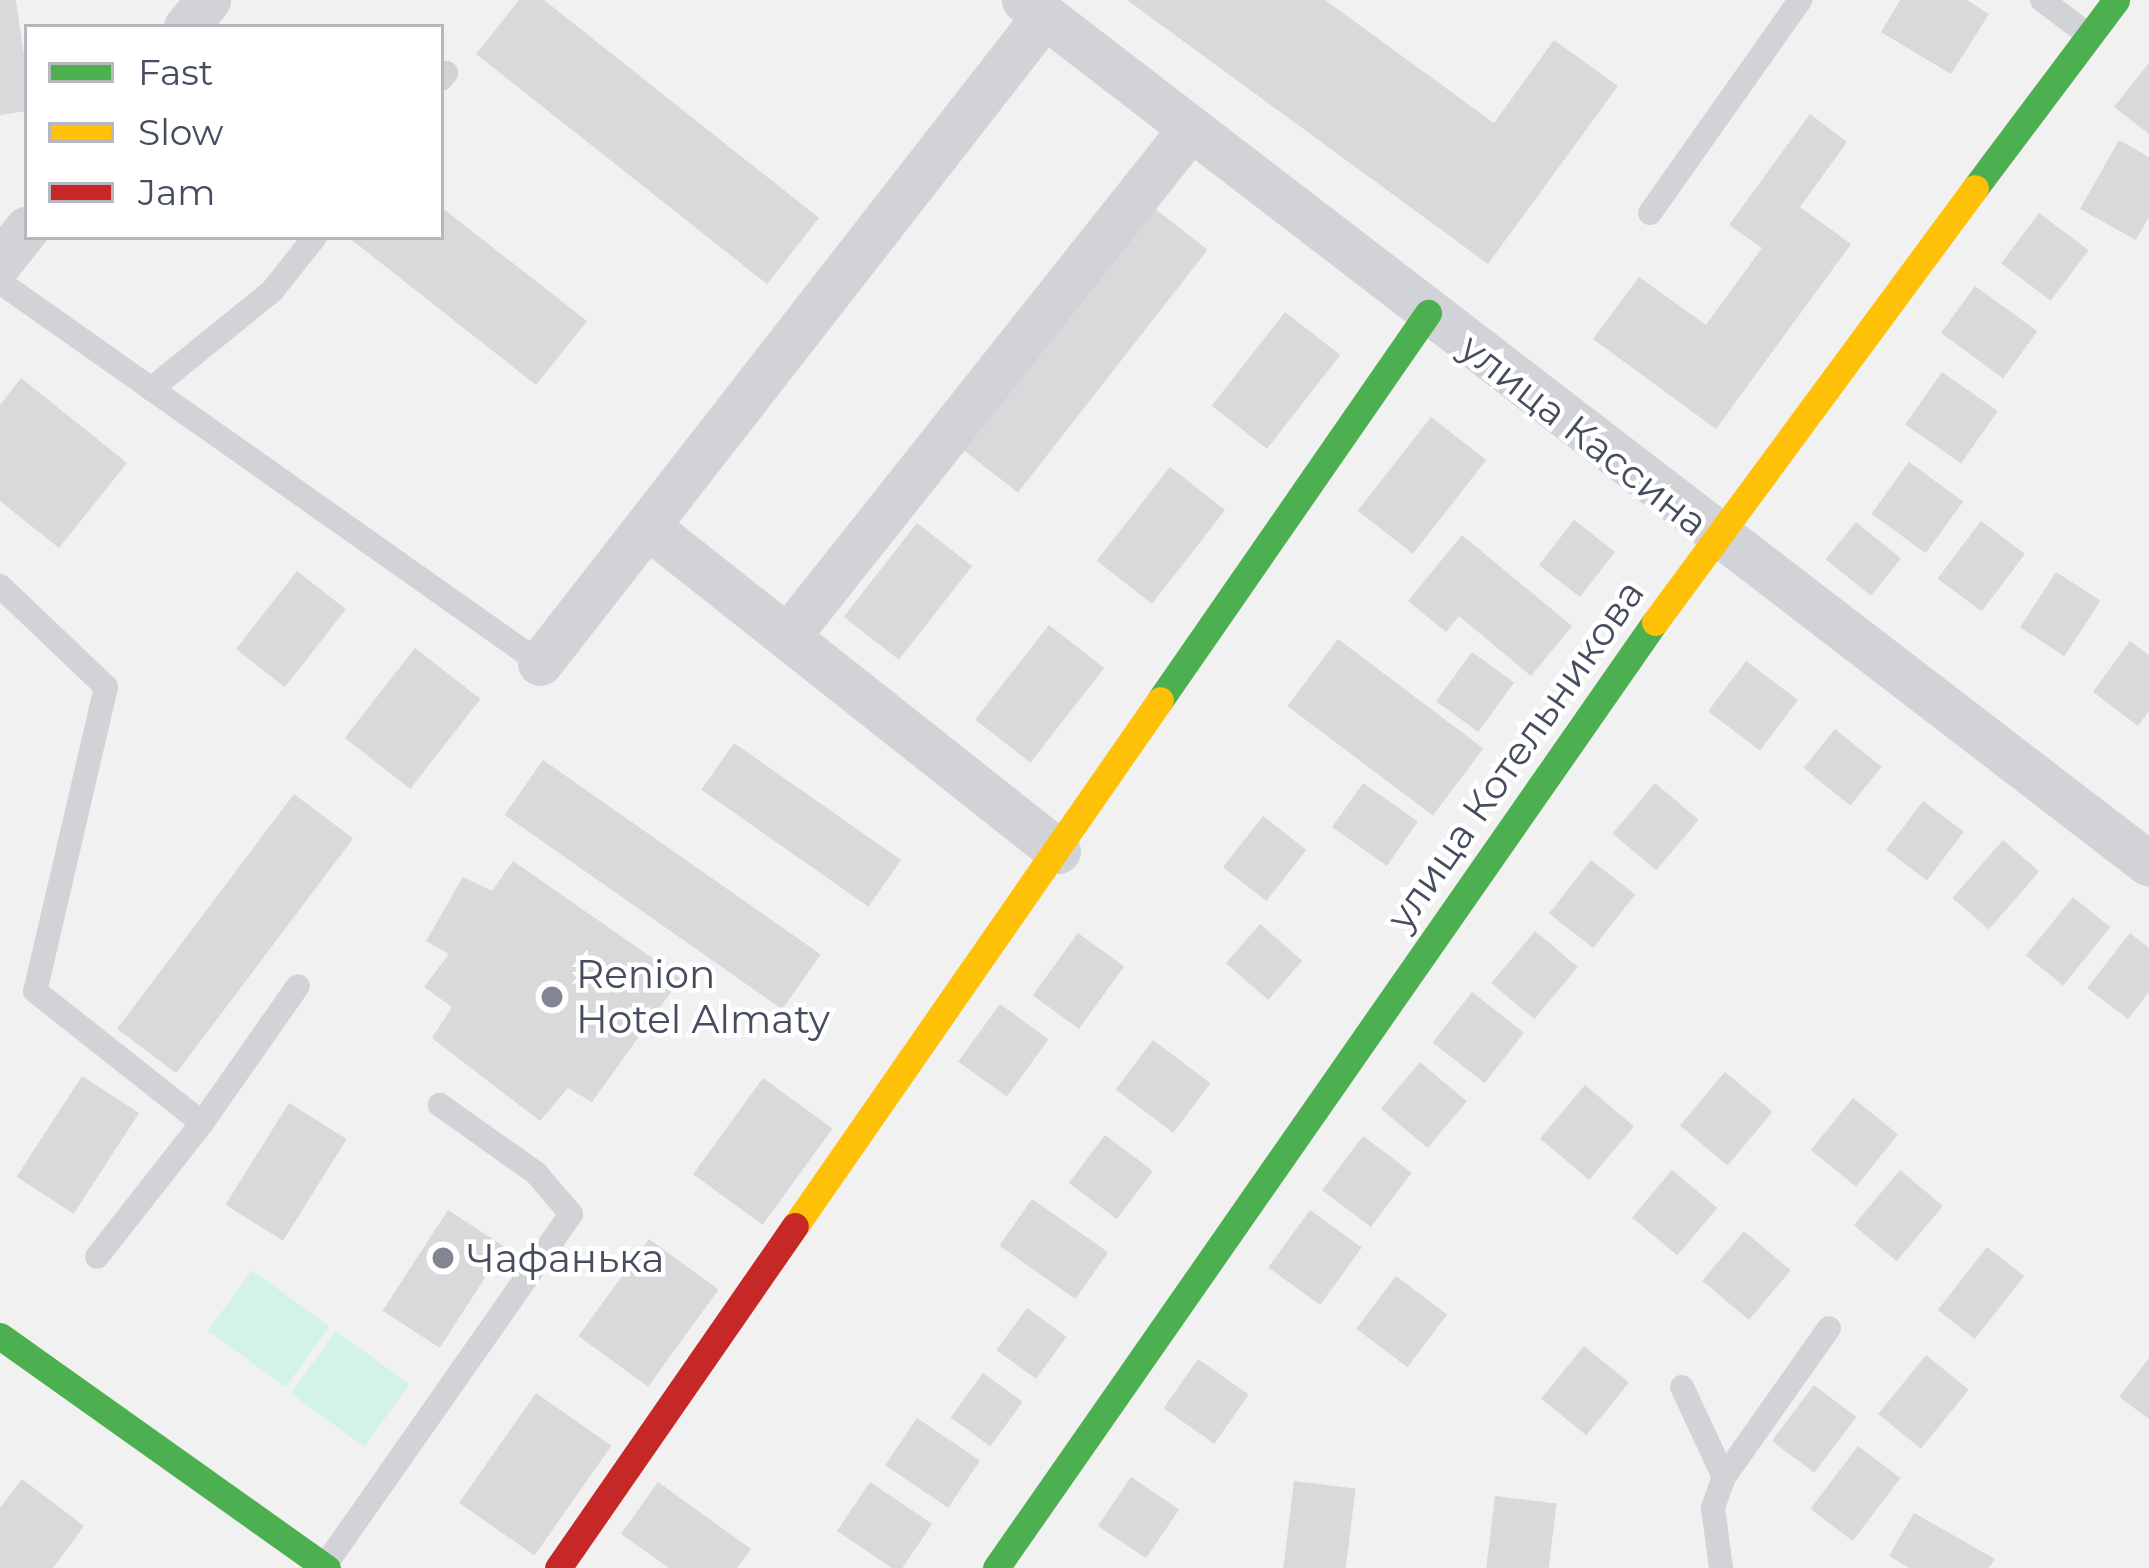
<!DOCTYPE html>
<html>
<head>
<meta charset="utf-8">
<style>
	body { margin:0 }
	#map { position:relative; width:2149px; height:1568px; overflow:hidden; background:#f2f1f1; font-family:Montserrat,sans-serif }
	div>[style] { position:absolute }
	[style*='--x'] { left:calc(var(--x)*1px); top:calc(var(--y)*1px); width:calc(var(--w)*1px); rotate:calc(var(--a)*1deg) }
	.green>* { inset:0; background:#d4f3e7; transform-origin:0 0 }
	.building>* { inset:0; background:#d9d9db; transform-origin:0 0 }
	.lane>* { height:24px; margin:-12px; padding:0 12px; transform-origin:12px; border-radius:12px; background:#d2d3d7 }
	.street>* { height:45px; margin:-22.5px; padding:0 22.5px; transform-origin:22.5px; border-radius:22.5px; background:#d2d3d7 }
	.fast>* { height:27px; margin:-13.5px; padding:0 13.5px; transform-origin:13.5px; border-radius:13.5px; background:#4caf50 }
	.slow>* { height:27px; margin:-13.5px; padding:0 13.5px; transform-origin:13.5px; border-radius:13.5px; background:#ffc107 }
	.jam>* { height:27px; margin:-13.5px; padding:0 13.5px; transform-origin:13.5px; border-radius:13.5px; background:#c62828 }
	.dots>* { width:33px; height:33px; translate:-50% -50%; box-sizing:border-box; border:6px solid #fff; border-radius:50% }
	span { translate:-50% -50%; white-space:nowrap; text-align:center; line-height:1.15; -webkit-text-stroke:9px #fff; paint-order:stroke }
	.street-label { font-size:39px; color:#464d60 }
	.poi-label { font-size:39px; color:#464d60 }
	.left { translate:0 -50%; text-align:left }
	.legend { position:absolute; left:24px; top:24px; width:420px; height:216px; box-sizing:border-box; background:#fff; border:3px solid #b5b8bf; margin:0; padding:15px 21px; list-style:none; font-size:36px; color:#464d60 }
	.legend li { display:flex; align-items:center; gap:24px; height:60px }
	.legend b { width:60px; border:3px solid #b5b8bf }
</style>
</head>
<body>
<div id="map">
	<div class="green">
		<div style="left:252px;top:1270px;width:96px;height:75px;rotate:36deg"></div>
		<div style="left:336px;top:1331px;width:91px;height:77px;rotate:36deg"></div>
	</div>
	<div class="building">
		<div style="clip-path:polygon(0 0,16px 0,27px 77px,27px 111px,0 115px)"></div>
		<div style="clip-path:polygon(519px 0,544px 0,819px 218px,767px 284px,476px 54px)"></div>
		<div style="clip-path:polygon(1127px 0,1325px 0,1494px 123px,1554px 40px,1618px 86px,1488px 264px)"></div>
		<div style="clip-path:polygon(1900px 0,1967px 0,1989px 14px,1951px 74px,1881px 32px)"></div>
		<div style="clip-path:polygon(2149px 63px,2149px 134px,2114px 107px)"></div>
		<div style="clip-path:polygon(1810px 114px,1847px 142px,1800px 207px,1851px 244px,1716px 429px,1593px 339px,1639px 277px,1706px 325px,1762px 248px,1729px 225px)"></div>
		<div style="clip-path:polygon(2119px 140px,2149px 157px,2149px 217px,2136px 240px,2080px 209px)"></div>
		<div style="clip-path:polygon(441px 207px,587px 321px,536px 385px,348px 237px,441px 237px)"></div>
		<div style="left:1154px;top:208px;width:68px;height:308px;rotate:38deg"></div>
		<div style="left:2039px;top:213px;width:62px;height:63px;rotate:37deg"></div>
		<div style="left:1975px;top:286px;width:77px;height:58px;rotate:36deg"></div>
		<div style="left:1285px;top:312px;width:70px;height:119px;rotate:38deg"></div>
		<div style="left:1942px;top:372px;width:68px;height:64px;rotate:35deg"></div>
		<div style="clip-path:polygon(21px 378px,127px 463px,59px 548px,0 501px,0 405px)"></div>
		<div style="left:1431px;top:417px;width:70px;height:119px;rotate:38deg"></div>
		<div style="left:1909px;top:462px;width:67px;height:64px;rotate:36deg"></div>
		<div style="left:1170px;top:467px;width:70px;height:119px;rotate:38deg"></div>
		<div style="left:1574px;top:520px;width:52px;height:57px;rotate:38deg"></div>
		<div style="left:1981px;top:521px;width:55px;height:72px;rotate:37deg"></div>
		<div style="left:1856px;top:522px;width:58px;height:48px;rotate:39deg"></div>
		<div style="left:917px;top:523px;width:70px;height:119px;rotate:38deg"></div>
		<div style="clip-path:polygon(1462px 535px,1572px 626px,1531px 676px,1459px 616px,1446px 632px,1408px 601px)"></div>
		<div style="left:297px;top:571px;width:62px;height:99px;rotate:38deg"></div>
		<div style="left:2056px;top:572px;width:53px;height:66px;rotate:33deg"></div>
		<div style="left:1049px;top:625px;width:70px;height:120px;rotate:38deg"></div>
		<div style="left:1338px;top:639px;width:182px;height:84px;rotate:37deg"></div>
		<div style="clip-path:polygon(2130px 641px,2149px 655px,2149px 711px,2138px 726px,2093px 692px)"></div>
		<div style="left:415px;top:648px;width:83px;height:114px;rotate:38deg"></div>
		<div style="left:1472px;top:652px;width:52px;height:61px;rotate:36deg"></div>
		<div style="left:1746px;top:661px;width:65px;height:63px;rotate:37deg"></div>
		<div style="left:1835px;top:729px;width:60px;height:50px;rotate:39deg"></div>
		<div style="left:734px;top:743px;width:204px;height:57px;rotate:35deg"></div>
		<div style="left:543px;top:760px;width:339px;height:67px;rotate:35deg"></div>
		<div style="left:1363px;top:783px;width:67px;height:54px;rotate:35deg"></div>
		<div style="left:1655px;top:783px;width:57px;height:66px;rotate:40deg"></div>
		<div style="left:294px;top:794px;width:74px;height:294px;rotate:37deg"></div>
		<div style="left:1923px;top:801px;width:51px;height:61px;rotate:37deg"></div>
		<div style="left:1263px;top:816px;width:55px;height:65px;rotate:38deg"></div>
		<div style="left:2003px;top:840px;width:48px;height:77px;rotate:41deg"></div>
		<div style="left:1591px;top:860px;width:56px;height:68px;rotate:38deg"></div>
		<div style="clip-path:polygon(513px 861px,681px 978px,592px 1102px,568px 1088px,540px 1121px,432px 1038px,452px 1007px,424px 987px,449px 954px,426px 941px,463px 877px,492px 891px)"></div>
		<div style="left:2073px;top:897px;width:48px;height:75px;rotate:39deg"></div>
		<div style="left:1260px;top:924px;width:56px;height:52px;rotate:41deg"></div>
		<div style="left:1535px;top:931px;width:56px;height:68px;rotate:40deg"></div>
		<div style="left:1078px;top:933px;width:57px;height:77px;rotate:36deg"></div>
		<div style="clip-path:polygon(2130px 933px,2149px 948px,2149px 992px,2128px 1019px,2087px 988px)"></div>
		<div style="left:1472px;top:992px;width:66px;height:64px;rotate:38deg"></div>
		<div style="left:1000px;top:1004px;width:60px;height:71px;rotate:36deg"></div>
		<div style="left:1153px;top:1040px;width:72px;height:62px;rotate:37deg"></div>
		<div style="left:1420px;top:1062px;width:61px;height:61px;rotate:40deg"></div>
		<div style="left:1725px;top:1072px;width:62px;height:70px;rotate:40deg"></div>
		<div style="left:82px;top:1076px;width:68px;height:120px;rotate:33deg"></div>
		<div style="left:763px;top:1078px;width:86px;height:119px;rotate:36deg"></div>
		<div style="left:1585px;top:1085px;width:64px;height:70px;rotate:40deg"></div>
		<div style="left:1853px;top:1098px;width:58px;height:67px;rotate:39deg"></div>
		<div style="left:289px;top:1103px;width:68px;height:120px;rotate:32deg"></div>
		<div style="left:1105px;top:1135px;width:60px;height:60px;rotate:37deg"></div>
		<div style="left:1363px;top:1136px;width:61px;height:68px;rotate:37deg"></div>
		<div style="left:1672px;top:1170px;width:59px;height:62px;rotate:40deg"></div>
		<div style="left:1900px;top:1170px;width:56px;height:72px;rotate:40deg"></div>
		<div style="left:1032px;top:1199px;width:93px;height:57px;rotate:35deg"></div>
		<div style="left:448px;top:1210px;width:68px;height:120px;rotate:33deg"></div>
		<div style="left:1310px;top:1210px;width:64px;height:71px;rotate:36deg"></div>
		<div style="left:1744px;top:1231px;width:61px;height:65px;rotate:40deg"></div>
		<div style="left:649px;top:1239px;width:86px;height:120px;rotate:36deg"></div>
		<div style="left:1987px;top:1247px;width:47px;height:80px;rotate:38deg"></div>
		<div style="left:1396px;top:1276px;width:64px;height:66px;rotate:37deg"></div>
		<div style="left:1027px;top:1308px;width:49px;height:52px;rotate:36deg"></div>
		<div style="left:1584px;top:1346px;width:58px;height:68px;rotate:39deg"></div>
		<div style="left:1926px;top:1355px;width:55px;height:76px;rotate:39deg"></div>
		<div style="clip-path:polygon(2149px 1358px,2149px 1419px,2119px 1397px)"></div>
		<div style="left:1198px;top:1359px;width:62px;height:60px;rotate:35deg"></div>
		<div style="left:983px;top:1373px;width:49px;height:55px;rotate:36deg"></div>
		<div style="left:1814px;top:1385px;width:53px;height:70px;rotate:37deg"></div>
		<div style="left:536px;top:1393px;width:92px;height:134px;rotate:35deg"></div>
		<div style="left:917px;top:1418px;width:76px;height:57px;rotate:34deg"></div>
		<div style="left:1858px;top:1446px;width:53px;height:79px;rotate:37deg"></div>
		<div style="left:1131px;top:1477px;width:58px;height:59px;rotate:34deg"></div>
		<div style="clip-path:polygon(22px 1479px,84px 1526px,53px 1568px,0 1568px,0 1508px)"></div>
		<div style="left:1294px;top:1481px;width:62px;height:88px;rotate:7deg"></div>
		<div style="clip-path:polygon(658px 1482px,751px 1549px,737px 1568px,669px 1568px,621px 1534px)"></div>
		<div style="left:870px;top:1482px;width:75px;height:59px;rotate:34deg"></div>
		<div style="left:1495px;top:1496px;width:62px;height:73px;rotate:7deg"></div>
		<div style="clip-path:polygon(1914px 1513px,1995px 1559px,1989px 1568px,1909px 1568px,1889px 1556px)"></div>
	</div>
	<div class="lane">
		<div style="--x:2042;--y:0;--w:56;--a:37.1"></div>
		<div style="--x:441;--y:79;--w:8;--a:-50"></div>
		<div style="--x:1650;--y:213;--w:261;--a:-54.8"></div>
		<div style="--x:0;--y:282;--w:661;--a:35.21"></div>
		<div style="--x:151;--y:389;--w:156;--a:-39"></div>
		<div style="--x:272;--y:291;--w:69;--a:-51.5"></div>
		<div style="--x:0;--y:586;--w:146;--a:43.6"></div>
		<div style="--x:106;--y:687;--w:312;--a:103.1"></div>
		<div style="--x:35;--y:991;--w:213;--a:38.3"></div>
		<div style="--x:202;--y:1123;--w:170;--a:128.1"></div>
		<div style="--x:202;--y:1123;--w:167;--a:-55"></div>
		<div style="--x:1682;--y:1387;--w:99;--a:65"></div>
		<div style="--x:1724;--y:1477;--w:33;--a:110"></div>
		<div style="--x:1713;--y:1508;--w:61;--a:82.4"></div>
		<div style="--x:1724;--y:1477;--w:182;--a:-54.8"></div>
		<div style="--x:326;--y:1564;--w:427;--a:-55"></div>
		<div style="--x:571;--y:1214;--w:54;--a:-130.5"></div>
		<div style="--x:536;--y:1173;--w:118;--a:-144.7"></div>
	</div>
	<div class="street">
		<div style="--x:1024;--y:0;--w:1418;--a:37.52"></div>
		<div style="--x:186;--y:27;--w:35;--a:-51"></div>
		<div style="--x:0;--y:262;--w:43;--a:-51.5"></div>
		<div style="--x:647;--y:526;--w:524;--a:38.34"></div>
		<div style="--x:787;--y:637;--w:648;--a:-51.57"></div>
		<div style="--x:540;--y:663;--w:820;--a:-52.08"></div>
	</div>
	<div class="fast">
		<div style="--x:1975;--y:188;--w:235;--a:-53.1"></div>
		<div style="--x:1160;--y:700;--w:471;--a:-55.3"></div>
		<div style="--x:0;--y:1336;--w:401;--a:35.4"></div>
		<div style="--x:996;--y:1568;--w:1153;--a:-55.14"></div>
	</div>
	<div class="slow">
		<div style="--x:1655;--y:622;--w:539;--a:-53.6"></div>
		<div style="--x:795;--y:1226;--w:640;--a:-55.24"></div>
	</div>
	<div class="jam">
		<div style="--x:558;--y:1568;--w:416;--a:-55.3"></div>
	</div>
	<div class="dots">
		<div style="left:552px;top:997px;background:#828693"></div>
		<div style="left:443px;top:1258px;background:#828693"></div>
	</div>
	<div class="street-label">
		<span style="left:1584px;top:435px;rotate:38deg">улица Кассина</span>
		<span style="left:1515px;top:755px;rotate:-55deg">улица Котельникова</span>
	</div>
	<div class="poi-label">
		<span class="left" style="left:576px;top:997px">Renion<br>Hotel Almaty</span>
		<span class="left" style="left:467px;top:1258px">Чафанька</span>
	</div>
	<ul class="legend">
	<li><b style="height:15px;background:#4caf50"></b>Fast</li>
	<li><b style="height:15px;background:#ffc107"></b>Slow</li>
	<li><b style="height:15px;background:#c62828"></b>Jam</li>
	</ul>
</div>
</body>
</html>
